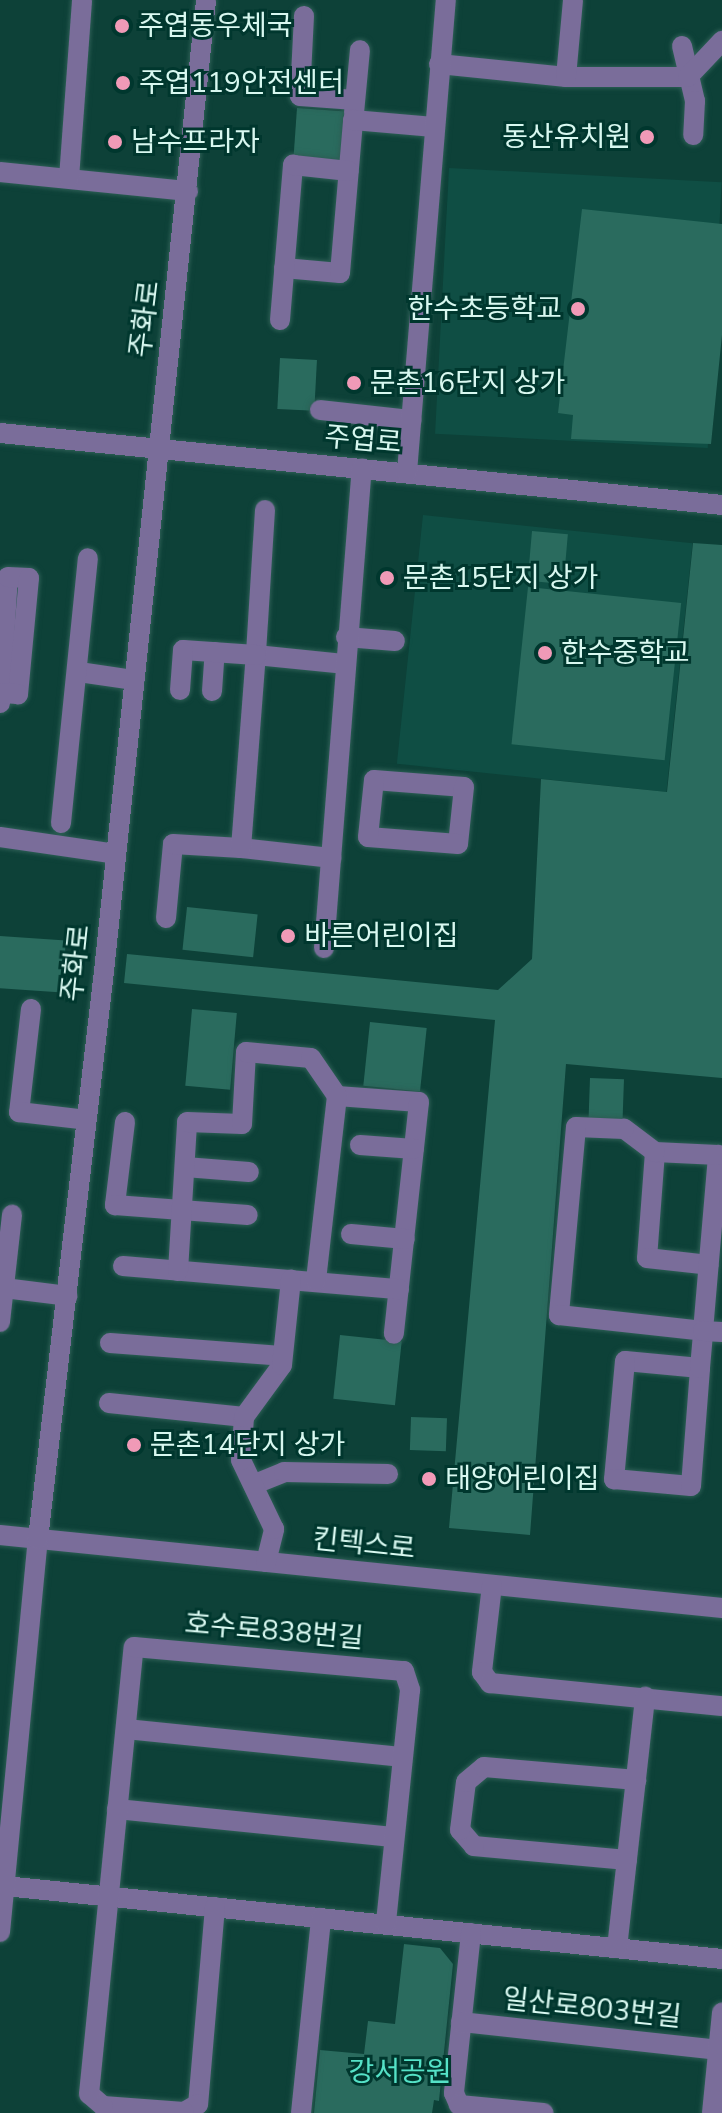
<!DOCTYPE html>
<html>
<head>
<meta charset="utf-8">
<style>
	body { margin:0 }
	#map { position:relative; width:722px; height:2113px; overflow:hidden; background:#0d4138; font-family:"Nunito Sans","Noto Sans KR",sans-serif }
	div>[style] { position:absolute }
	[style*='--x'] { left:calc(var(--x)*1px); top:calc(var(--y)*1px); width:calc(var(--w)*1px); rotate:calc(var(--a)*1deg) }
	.built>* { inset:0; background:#0f4e44; transform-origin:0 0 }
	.green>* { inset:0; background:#2a6b5e; transform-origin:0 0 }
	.roads { filter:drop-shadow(0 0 2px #2d5e55) drop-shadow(0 0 2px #2d5e55) }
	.minor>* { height:20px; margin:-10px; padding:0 10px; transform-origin:10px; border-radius:10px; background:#7a6d9a }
	.dots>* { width:22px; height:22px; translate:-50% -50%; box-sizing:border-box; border:4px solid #00372e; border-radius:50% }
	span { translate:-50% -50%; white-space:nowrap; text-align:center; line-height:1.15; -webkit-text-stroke:6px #00372e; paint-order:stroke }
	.poi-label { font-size:28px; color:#d8f8f0 }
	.left { translate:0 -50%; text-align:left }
	.right { translate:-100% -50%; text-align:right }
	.street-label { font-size:28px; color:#d8f8f0 }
	.park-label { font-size:28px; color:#55e2c7 }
</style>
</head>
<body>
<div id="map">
	<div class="built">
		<div style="left:449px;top:168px;width:273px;height:266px;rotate:3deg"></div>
		<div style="left:423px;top:515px;width:271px;height:250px;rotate:6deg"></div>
	</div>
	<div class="green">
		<div style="left:297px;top:108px;width:52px;height:52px;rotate:4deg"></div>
		<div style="clip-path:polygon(582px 209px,722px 224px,722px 335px,711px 444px,571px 439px,573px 415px,558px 413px)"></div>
		<div style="left:280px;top:358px;width:37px;height:51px;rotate:3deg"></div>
		<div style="left:532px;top:531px;width:36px;height:50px;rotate:5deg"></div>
		<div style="clip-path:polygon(693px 543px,722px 545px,722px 1078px,566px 1064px,530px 1535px,449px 1528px,495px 1020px,124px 983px,127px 954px,498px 990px,532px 959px,541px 779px,667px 792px)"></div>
		<div style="left:528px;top:587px;width:154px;height:158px;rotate:6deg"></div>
		<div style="left:187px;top:907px;width:71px;height:43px;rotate:6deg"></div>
		<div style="left:0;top:936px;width:66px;height:52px;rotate:4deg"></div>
		<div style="left:192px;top:1009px;width:45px;height:77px;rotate:5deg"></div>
		<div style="left:370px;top:1022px;width:57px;height:64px;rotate:6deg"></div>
		<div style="left:590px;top:1078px;width:34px;height:40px;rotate:2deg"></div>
		<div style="left:340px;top:1335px;width:62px;height:64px;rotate:6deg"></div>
		<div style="left:411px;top:1417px;width:36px;height:33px;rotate:2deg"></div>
		<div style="clip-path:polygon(404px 1944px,440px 1948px,453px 1964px,439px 2101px,434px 2100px,432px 2113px,314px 2113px,320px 2050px,364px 2054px,368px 2021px,395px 2024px)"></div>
	</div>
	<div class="roads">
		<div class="minor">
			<div style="--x:304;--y:16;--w:80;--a:92.9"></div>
			<div style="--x:300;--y:96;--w:55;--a:4.2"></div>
			<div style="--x:682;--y:46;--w:57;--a:76.7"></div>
			<div style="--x:695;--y:101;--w:34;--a:93"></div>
			<div style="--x:439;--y:64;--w:128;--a:5.8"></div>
			<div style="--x:566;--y:77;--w:122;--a:0"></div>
			<div style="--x:688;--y:77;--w:50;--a:-46.6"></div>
			<div style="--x:566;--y:77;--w:77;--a:-84.8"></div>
			<div style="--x:354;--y:113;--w:63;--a:-84.6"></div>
			<div style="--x:0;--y:172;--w:189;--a:5.8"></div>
			<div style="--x:69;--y:178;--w:178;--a:-85.8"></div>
			<div style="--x:284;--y:268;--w:56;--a:5.1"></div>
			<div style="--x:340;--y:273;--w:154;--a:-85.1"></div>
			<div style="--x:353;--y:120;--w:81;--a:4.9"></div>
			<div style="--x:280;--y:320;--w:156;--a:-85.2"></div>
			<div style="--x:293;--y:165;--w:56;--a:6.1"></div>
			<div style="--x:320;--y:410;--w:92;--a:6.3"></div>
			<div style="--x:0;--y:433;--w:726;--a:5.69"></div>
			<div style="--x:407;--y:472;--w:474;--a:-85.3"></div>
			<div style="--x:265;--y:510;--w:145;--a:93.6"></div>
			<div style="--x:256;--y:655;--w:88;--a:5.8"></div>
			<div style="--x:346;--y:637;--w:49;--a:4.7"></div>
			<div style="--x:79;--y:672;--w:56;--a:8.3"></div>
			<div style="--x:212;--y:691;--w:39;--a:-86"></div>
			<div style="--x:0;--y:703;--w:126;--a:-86.4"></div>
			<div style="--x:8;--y:577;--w:21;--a:3"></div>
			<div style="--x:29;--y:578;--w:117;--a:95.4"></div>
			<div style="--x:18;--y:694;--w:17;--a:-177"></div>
			<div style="--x:374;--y:780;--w:90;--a:4.4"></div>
			<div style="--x:464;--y:787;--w:57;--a:96"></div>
			<div style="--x:458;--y:844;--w:90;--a:-175.6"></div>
			<div style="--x:368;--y:837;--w:57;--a:-84"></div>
			<div style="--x:61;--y:823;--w:266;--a:-84.2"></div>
			<div style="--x:0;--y:837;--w:117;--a:8.3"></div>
			<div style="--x:241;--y:848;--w:91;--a:6.3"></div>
			<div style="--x:166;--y:918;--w:74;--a:-84.6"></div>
			<div style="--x:173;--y:844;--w:68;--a:3.4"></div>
			<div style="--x:241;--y:848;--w:194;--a:-85.6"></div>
			<div style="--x:256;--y:655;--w:73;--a:-176.1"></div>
			<div style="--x:183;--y:650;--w:40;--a:94.3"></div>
			<div style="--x:324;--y:948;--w:481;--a:-85.5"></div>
			<div style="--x:31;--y:1009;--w:104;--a:96.6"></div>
			<div style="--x:19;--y:1112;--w:68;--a:6.7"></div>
			<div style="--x:337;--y:1096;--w:82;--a:4.2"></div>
			<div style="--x:419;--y:1102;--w:233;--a:96.2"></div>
			<div style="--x:125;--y:1122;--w:84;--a:96.9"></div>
			<div style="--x:115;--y:1205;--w:133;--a:4.3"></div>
			<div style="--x:360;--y:1145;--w:54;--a:4.2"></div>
			<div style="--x:655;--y:1152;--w:106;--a:94.3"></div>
			<div style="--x:647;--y:1258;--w:62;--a:6.4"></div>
			<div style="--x:185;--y:1167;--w:64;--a:4.5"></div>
			<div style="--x:351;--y:1234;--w:54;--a:5.3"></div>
			<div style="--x:123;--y:1266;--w:277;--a:4.8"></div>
			<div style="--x:178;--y:1271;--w:149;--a:-86.5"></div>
			<div style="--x:187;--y:1122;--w:55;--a:2.1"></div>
			<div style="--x:242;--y:1124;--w:72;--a:-86.8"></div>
			<div style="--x:246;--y:1052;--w:65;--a:5.3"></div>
			<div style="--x:311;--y:1058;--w:46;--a:55.6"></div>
			<div style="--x:337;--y:1096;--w:186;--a:96.5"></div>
			<div style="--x:4;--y:1288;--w:64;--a:7.1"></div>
			<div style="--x:0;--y:1322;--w:108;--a:-83.6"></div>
			<div style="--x:110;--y:1343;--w:172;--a:4.3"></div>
			<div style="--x:700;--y:1368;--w:75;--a:-174.7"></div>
			<div style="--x:625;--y:1361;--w:119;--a:95.3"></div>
			<div style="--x:614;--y:1479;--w:77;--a:5.2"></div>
			<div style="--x:691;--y:1486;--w:118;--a:-85.6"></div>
			<div style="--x:700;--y:1368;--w:37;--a:-85"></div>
			<div style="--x:703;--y:1331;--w:177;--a:-85.1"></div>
			<div style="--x:718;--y:1155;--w:63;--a:-177.3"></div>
			<div style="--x:655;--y:1152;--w:39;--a:-143"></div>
			<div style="--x:624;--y:1129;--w:48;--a:-177.6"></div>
			<div style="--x:576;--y:1127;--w:189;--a:95.2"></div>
			<div style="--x:559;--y:1315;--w:145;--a:6.3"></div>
			<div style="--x:703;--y:1331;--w:19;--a:3"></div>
			<div style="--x:109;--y:1403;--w:136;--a:5.9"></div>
			<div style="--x:255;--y:1484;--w:31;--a:-22"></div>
			<div style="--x:284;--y:1472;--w:104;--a:1.1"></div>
			<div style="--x:0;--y:1535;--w:726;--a:5.77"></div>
			<div style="--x:266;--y:1562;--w:34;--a:-76"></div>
			<div style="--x:274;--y:1529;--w:76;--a:-115.6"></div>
			<div style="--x:241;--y:1460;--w:43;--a:-86"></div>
			<div style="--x:244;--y:1417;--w:64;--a:-53.8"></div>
			<div style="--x:282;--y:1365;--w:86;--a:-84"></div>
			<div style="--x:492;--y:1585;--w:88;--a:96.6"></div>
			<div style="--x:482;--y:1672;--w:14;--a:54"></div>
			<div style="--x:490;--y:1683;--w:233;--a:5.7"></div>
			<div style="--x:126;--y:1729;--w:276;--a:5.8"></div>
			<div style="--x:117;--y:1809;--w:277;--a:5.8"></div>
			<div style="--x:627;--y:1860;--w:154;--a:-174.8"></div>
			<div style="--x:474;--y:1846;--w:21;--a:-131"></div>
			<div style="--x:460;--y:1830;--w:48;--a:-82.9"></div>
			<div style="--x:466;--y:1782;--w:23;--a:-40"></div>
			<div style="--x:484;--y:1767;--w:153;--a:4.9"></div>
			<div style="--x:5;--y:1886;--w:721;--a:5.81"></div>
			<div style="--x:215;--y:1907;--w:198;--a:94.9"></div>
			<div style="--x:198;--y:2104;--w:16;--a:150"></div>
			<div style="--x:184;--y:2112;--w:81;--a:-175.8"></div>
			<div style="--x:103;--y:2106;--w:18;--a:-139"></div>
			<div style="--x:89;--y:2094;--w:449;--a:-84.3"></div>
			<div style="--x:134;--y:1647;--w:271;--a:5.1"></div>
			<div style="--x:404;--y:1671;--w:20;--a:72"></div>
			<div style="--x:410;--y:1690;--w:235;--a:95.9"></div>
			<div style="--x:0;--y:1932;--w:395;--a:-84.5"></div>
			<div style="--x:38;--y:1539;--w:572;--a:-83.37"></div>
			<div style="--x:104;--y:971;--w:976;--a:-84"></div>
			<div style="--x:471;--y:1933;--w:161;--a:96.1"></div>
			<div style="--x:454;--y:2093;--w:13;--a:67"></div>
			<div style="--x:459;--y:2105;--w:85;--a:5.4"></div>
			<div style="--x:617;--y:1948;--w:253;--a:-83.6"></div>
			<div style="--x:461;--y:2022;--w:259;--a:6.2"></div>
			<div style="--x:301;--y:2113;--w:196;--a:-84.1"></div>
			<div style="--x:712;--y:2113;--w:101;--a:-84.3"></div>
		</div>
	</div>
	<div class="dots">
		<div style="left:122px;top:26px;background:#f09ab7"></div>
		<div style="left:123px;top:83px;background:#f09ab7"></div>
		<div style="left:647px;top:137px;background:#f09ab7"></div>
		<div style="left:115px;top:142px;background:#f09ab7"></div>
		<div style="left:578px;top:309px;background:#f09ab7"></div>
		<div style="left:354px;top:383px;background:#f09ab7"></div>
		<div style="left:387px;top:578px;background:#f09ab7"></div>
		<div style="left:545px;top:653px;background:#f09ab7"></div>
		<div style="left:288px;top:936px;background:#f09ab7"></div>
		<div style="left:134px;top:1445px;background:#f09ab7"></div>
		<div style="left:429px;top:1479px;background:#f09ab7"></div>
	</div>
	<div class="poi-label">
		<span class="left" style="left:138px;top:26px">주엽동우체국</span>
		<span class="left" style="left:139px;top:83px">주엽119안전센터</span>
		<span class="right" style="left:631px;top:137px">동산유치원</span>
		<span class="left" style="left:131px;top:142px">남수프라자</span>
		<span class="right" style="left:562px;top:309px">한수초등학교</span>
		<span class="left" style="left:370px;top:383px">문촌16단지 상가</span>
		<span class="left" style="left:403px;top:578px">문촌15단지 상가</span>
		<span class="left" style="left:561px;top:653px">한수중학교</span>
		<span class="left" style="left:304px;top:936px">바른어린이집</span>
		<span class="left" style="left:150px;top:1445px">문촌14단지 상가</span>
		<span class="left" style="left:445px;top:1479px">태양어린이집</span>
	</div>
	<div class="street-label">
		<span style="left:145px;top:319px;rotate:-83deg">주화로</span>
		<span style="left:363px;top:440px;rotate:5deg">주엽로</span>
		<span style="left:76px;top:963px;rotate:-84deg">주화로</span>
		<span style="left:364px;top:1544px;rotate:6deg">킨텍스로</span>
		<span style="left:274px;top:1631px;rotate:5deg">호수로838번길</span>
		<span style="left:592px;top:2008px;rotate:6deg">일산로803번길</span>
	</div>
	<div class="park-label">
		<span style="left:400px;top:2072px">강서공원</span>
	</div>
</div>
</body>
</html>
